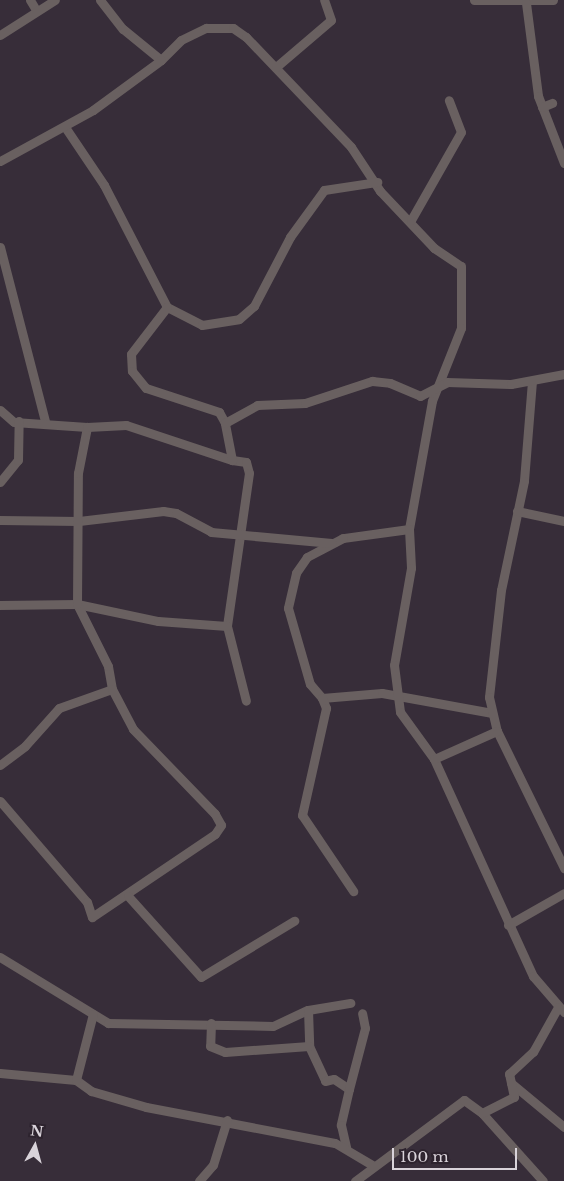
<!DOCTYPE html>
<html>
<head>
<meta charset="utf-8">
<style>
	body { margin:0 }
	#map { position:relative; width:564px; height:1181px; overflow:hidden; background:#372d39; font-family:"Libre Baskerville",serif }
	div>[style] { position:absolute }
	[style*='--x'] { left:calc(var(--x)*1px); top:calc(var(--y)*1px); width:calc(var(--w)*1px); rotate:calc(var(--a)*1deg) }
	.street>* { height:9px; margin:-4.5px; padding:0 4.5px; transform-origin:4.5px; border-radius:4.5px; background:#696060 }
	span { translate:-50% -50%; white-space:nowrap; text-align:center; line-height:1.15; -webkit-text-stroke:5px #2d232e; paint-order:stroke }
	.north { position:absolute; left:10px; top:1121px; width:50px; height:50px; -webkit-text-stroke:4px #2d232e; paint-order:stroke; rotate:7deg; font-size:14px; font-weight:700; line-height:20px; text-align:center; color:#d9d3da }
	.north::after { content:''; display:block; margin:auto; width:18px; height:22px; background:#d9d3da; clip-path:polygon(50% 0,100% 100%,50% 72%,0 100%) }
	.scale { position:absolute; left:392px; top:1148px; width:125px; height:22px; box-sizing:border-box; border:2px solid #d9d3da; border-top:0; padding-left:6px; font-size:15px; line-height:18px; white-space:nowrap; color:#d9d3da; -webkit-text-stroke:4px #2d232e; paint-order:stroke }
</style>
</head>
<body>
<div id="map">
	<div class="street">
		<div style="--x:30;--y:0;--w:12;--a:59"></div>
		<div style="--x:100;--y:0;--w:37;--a:52"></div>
		<div style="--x:123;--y:29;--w:49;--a:39.2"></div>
		<div style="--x:161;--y:60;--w:28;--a:-45"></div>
		<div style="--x:181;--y:40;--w:28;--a:-26"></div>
		<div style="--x:206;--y:28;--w:27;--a:0"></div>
		<div style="--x:233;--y:28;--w:16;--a:35"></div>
		<div style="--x:246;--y:37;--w:152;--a:46.3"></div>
		<div style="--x:351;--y:147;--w:53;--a:56.6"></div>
		<div style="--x:380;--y:191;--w:79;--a:46.5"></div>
		<div style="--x:434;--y:248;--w:32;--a:34"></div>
		<div style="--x:461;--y:266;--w:62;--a:90"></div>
		<div style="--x:461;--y:328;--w:79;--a:111.7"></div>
		<div style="--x:432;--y:401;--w:130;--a:100.2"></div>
		<div style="--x:409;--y:529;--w:67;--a:172.2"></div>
		<div style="--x:343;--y:538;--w:41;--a:152.2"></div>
		<div style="--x:307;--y:557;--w:19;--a:125"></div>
		<div style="--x:296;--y:573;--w:36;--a:103"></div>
		<div style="--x:288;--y:608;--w:79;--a:73.9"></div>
		<div style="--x:310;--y:684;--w:18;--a:49"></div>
		<div style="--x:322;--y:698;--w:60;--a:-4.8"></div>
		<div style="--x:382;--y:693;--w:112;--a:10.3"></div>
		<div style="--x:474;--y:0;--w:79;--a:0"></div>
		<div style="--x:526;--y:3;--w:94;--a:82.6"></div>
		<div style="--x:538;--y:96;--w:72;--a:68.8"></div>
		<div style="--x:0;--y:35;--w:65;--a:-32.5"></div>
		<div style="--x:276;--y:67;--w:72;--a:-40.5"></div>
		<div style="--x:331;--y:20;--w:21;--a:-109"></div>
		<div style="--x:542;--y:107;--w:11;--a:-22"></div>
		<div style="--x:65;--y:127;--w:70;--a:56.1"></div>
		<div style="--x:104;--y:185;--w:137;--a:62.7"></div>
		<div style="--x:167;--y:307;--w:39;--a:27"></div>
		<div style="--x:202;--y:325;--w:37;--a:-9"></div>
		<div style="--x:239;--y:319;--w:20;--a:-41"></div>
		<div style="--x:254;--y:306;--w:78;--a:-62.4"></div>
		<div style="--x:290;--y:237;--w:58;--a:-54.1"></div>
		<div style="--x:324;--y:190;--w:54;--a:-8.6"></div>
		<div style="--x:0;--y:161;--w:106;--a:-28.7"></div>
		<div style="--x:93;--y:110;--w:84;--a:-36.3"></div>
		<div style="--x:411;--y:220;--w:101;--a:-60.4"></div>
		<div style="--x:461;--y:132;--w:34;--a:-111"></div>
		<div style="--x:0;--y:247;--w:180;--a:75.5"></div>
		<div style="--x:167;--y:307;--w:59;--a:127.5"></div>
		<div style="--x:131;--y:354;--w:17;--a:87"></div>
		<div style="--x:132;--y:371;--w:22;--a:51"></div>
		<div style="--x:146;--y:388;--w:77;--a:18.2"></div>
		<div style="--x:219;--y:412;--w:13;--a:61"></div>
		<div style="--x:532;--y:381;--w:100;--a:94.6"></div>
		<div style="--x:524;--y:481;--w:111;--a:101.9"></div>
		<div style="--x:501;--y:590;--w:108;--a:96.4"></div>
		<div style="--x:489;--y:697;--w:35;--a:77"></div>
		<div style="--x:497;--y:731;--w:153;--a:63.9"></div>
		<div style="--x:0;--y:410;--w:18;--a:41"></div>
		<div style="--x:14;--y:422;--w:73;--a:3.9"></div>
		<div style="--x:232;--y:460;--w:14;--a:8"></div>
		<div style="--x:246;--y:462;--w:11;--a:75"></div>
		<div style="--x:249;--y:473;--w:155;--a:98.2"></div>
		<div style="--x:227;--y:626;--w:77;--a:75.8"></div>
		<div style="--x:0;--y:482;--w:28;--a:-51"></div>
		<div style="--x:18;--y:460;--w:39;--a:-89"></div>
		<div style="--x:517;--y:511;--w:48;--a:12"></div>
		<div style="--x:0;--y:520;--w:79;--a:0.7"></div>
		<div style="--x:79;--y:521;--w:85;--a:-6.8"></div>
		<div style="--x:163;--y:511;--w:13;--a:9"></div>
		<div style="--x:176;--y:513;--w:40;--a:28"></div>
		<div style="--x:211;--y:532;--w:121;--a:5.2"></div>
		<div style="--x:409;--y:529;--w:39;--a:87"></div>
		<div style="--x:411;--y:568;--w:98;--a:99.9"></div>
		<div style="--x:394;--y:665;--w:47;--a:82.7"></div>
		<div style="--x:400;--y:712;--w:58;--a:54.1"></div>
		<div style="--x:434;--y:759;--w:239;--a:65.5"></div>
		<div style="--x:533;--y:976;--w:48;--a:49.3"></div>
		<div style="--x:0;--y:605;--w:77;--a:-0.7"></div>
		<div style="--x:77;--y:604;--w:83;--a:11.9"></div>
		<div style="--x:158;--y:621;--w:69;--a:4.1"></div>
		<div style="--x:322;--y:698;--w:11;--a:68"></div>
		<div style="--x:326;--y:708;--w:110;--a:102.6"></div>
		<div style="--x:302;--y:815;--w:92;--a:56.1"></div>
		<div style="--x:434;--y:759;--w:69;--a:-24"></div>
		<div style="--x:0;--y:765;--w:31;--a:-37"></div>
		<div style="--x:25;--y:746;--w:51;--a:-48.2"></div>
		<div style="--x:59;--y:708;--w:56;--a:-19.7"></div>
		<div style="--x:112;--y:689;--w:23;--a:-100"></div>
		<div style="--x:108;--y:666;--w:69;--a:-116.6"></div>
		<div style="--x:77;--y:604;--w:131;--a:-89.6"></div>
		<div style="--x:78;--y:473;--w:47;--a:-78.9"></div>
		<div style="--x:87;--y:427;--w:39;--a:-3"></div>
		<div style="--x:126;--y:425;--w:112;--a:18.3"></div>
		<div style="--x:232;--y:460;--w:38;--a:-101"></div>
		<div style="--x:225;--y:423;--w:37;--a:-29"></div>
		<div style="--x:257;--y:405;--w:48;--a:-2.4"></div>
		<div style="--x:305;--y:403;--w:71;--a:-18.2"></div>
		<div style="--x:372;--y:381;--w:18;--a:6"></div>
		<div style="--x:390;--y:383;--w:33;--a:23"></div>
		<div style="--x:420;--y:396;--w:30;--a:-27"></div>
		<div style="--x:447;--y:382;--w:64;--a:1.8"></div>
		<div style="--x:511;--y:384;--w:54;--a:-10.7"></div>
		<div style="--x:0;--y:801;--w:133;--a:49.3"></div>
		<div style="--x:87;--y:902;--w:16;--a:72"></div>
		<div style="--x:92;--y:917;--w:148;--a:-34"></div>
		<div style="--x:215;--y:834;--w:11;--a:-56"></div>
		<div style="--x:221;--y:825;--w:13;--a:-119"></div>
		<div style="--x:215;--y:814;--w:118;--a:-134"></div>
		<div style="--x:133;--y:729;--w:45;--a:-117.7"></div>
		<div style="--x:128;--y:896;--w:109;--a:48"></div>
		<div style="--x:201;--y:977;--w:109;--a:-31.1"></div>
		<div style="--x:508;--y:925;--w:64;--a:-29.7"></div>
		<div style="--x:0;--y:957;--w:127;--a:31.4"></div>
		<div style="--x:108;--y:1023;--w:165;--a:1"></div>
		<div style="--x:273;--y:1026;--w:38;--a:-25"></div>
		<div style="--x:308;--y:1010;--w:43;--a:-9.5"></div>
		<div style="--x:308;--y:1010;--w:36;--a:88"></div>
		<div style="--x:309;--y:1046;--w:38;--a:65"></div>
		<div style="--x:325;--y:1081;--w:9;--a:-13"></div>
		<div style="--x:334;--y:1079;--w:18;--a:34"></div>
		<div style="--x:349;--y:1089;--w:37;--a:103"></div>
		<div style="--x:341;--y:1125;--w:23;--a:77"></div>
		<div style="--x:211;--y:1023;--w:23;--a:92"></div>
		<div style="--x:210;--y:1046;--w:16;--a:22"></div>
		<div style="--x:225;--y:1052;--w:84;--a:-4.1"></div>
		<div style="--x:0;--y:1073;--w:76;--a:5.3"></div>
		<div style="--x:76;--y:1080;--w:19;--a:36"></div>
		<div style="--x:91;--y:1091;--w:57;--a:16.2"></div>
		<div style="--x:146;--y:1107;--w:192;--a:10.8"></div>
		<div style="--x:335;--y:1143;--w:43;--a:30.7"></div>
		<div style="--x:76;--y:1080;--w:68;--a:-75.6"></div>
		<div style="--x:511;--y:1083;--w:69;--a:39.7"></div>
		<div style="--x:349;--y:1089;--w:63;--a:-75.3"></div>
		<div style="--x:365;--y:1028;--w:15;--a:-101"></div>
		<div style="--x:482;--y:1113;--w:91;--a:48.1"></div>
		<div style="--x:199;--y:1181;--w:21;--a:-49"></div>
		<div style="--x:213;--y:1165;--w:47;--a:-72.7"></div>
		<div style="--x:355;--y:1181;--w:136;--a:-36.6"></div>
		<div style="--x:464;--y:1100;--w:22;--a:36"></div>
		<div style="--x:482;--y:1113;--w:36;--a:-27"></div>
		<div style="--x:514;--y:1097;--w:24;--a:-102"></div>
		<div style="--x:509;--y:1074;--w:33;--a:-43"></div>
		<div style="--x:533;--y:1052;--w:51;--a:-60.9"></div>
	</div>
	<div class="north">N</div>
	<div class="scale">100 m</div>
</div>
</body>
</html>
